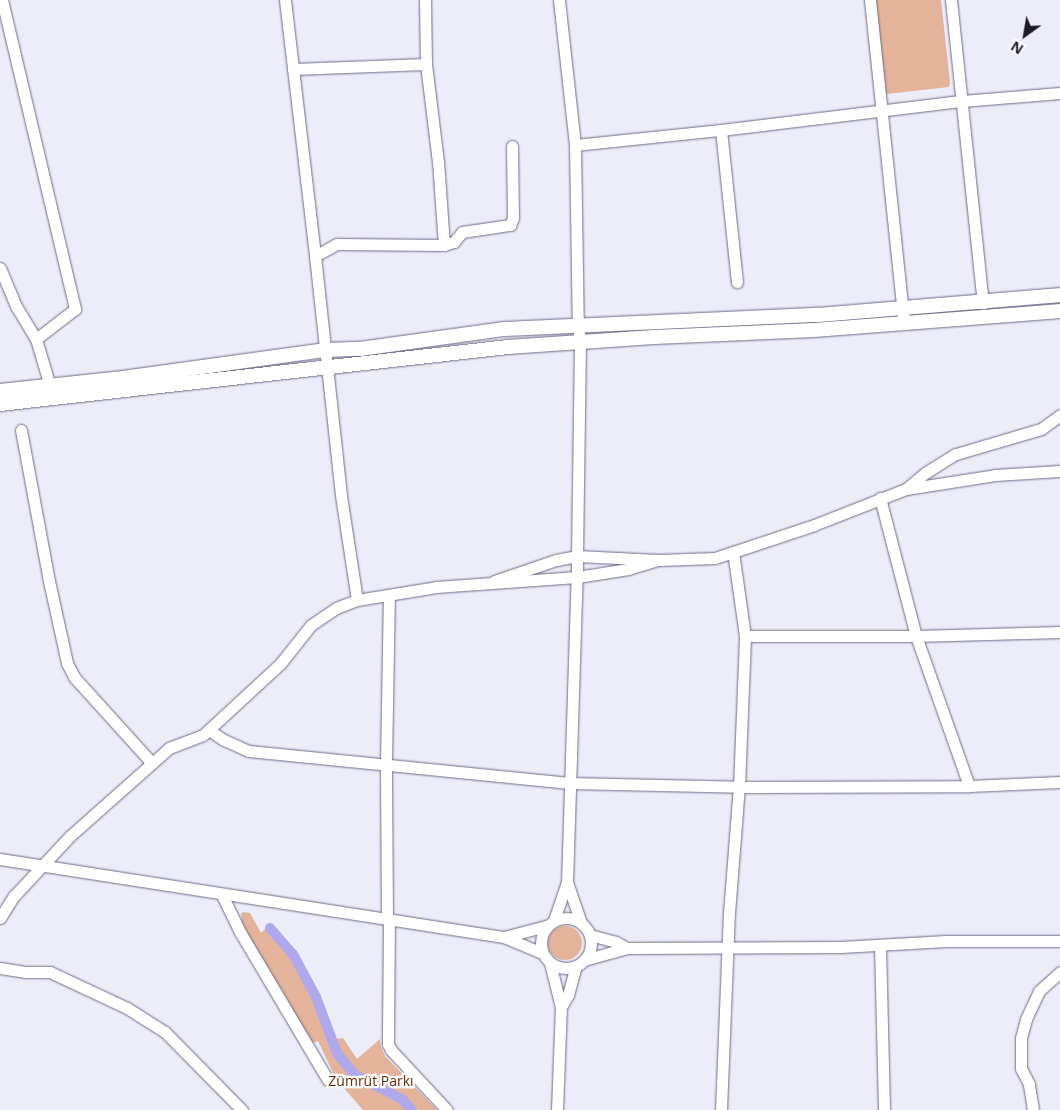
<!DOCTYPE html>
<html>
<head>
<meta charset="utf-8">
<style>
	body { margin:0 }
	#map { position:relative; width:1060px; height:1110px; overflow:hidden; background:#ededfa; font-family:"Open Sans",sans-serif }
	div>[style] { position:absolute }
	[style*='--x'] { left:calc(var(--x)*1px); top:calc(var(--y)*1px); width:calc(var(--w)*1px); rotate:calc(var(--a)*1deg) }
	.green>* { inset:0; background:#e3b39b }
	.round { border-radius:50% }
	.canal>* { height:10px; margin:-5px; padding:0 5px; transform-origin:5px; border-radius:5px; background:#afa8ed }
	.roads { filter:drop-shadow(0 0 1px #6e6c88) drop-shadow(0 0 1px #6e6c88) }
	.minor>* { height:11px; margin:-5.5px; padding:0 5.5px; transform-origin:5.5px; border-radius:5.5px; background:#fff }
	.minor>.ring { margin:-5.5px; padding:0; box-sizing:content-box; background:none; border:11px solid #fff; border-radius:50% }
	.major>* { height:14px; margin:-7px; padding:0 7px; transform-origin:7px; border-radius:7px; background:#fff }
	span { translate:-50% -50%; white-space:nowrap; text-align:center; line-height:1.15; -webkit-text-stroke:4.5px #fff; paint-order:stroke }
	.park-label { font-size:14px; color:#6a2c00 }
	.north { position:absolute; left:1000px; top:10px; width:50px; height:50px; -webkit-text-stroke:4px #fff; paint-order:stroke; rotate:212deg; font-size:14px; font-weight:700; line-height:20px; text-align:center; color:#1b1a25 }
	.north::after { content:''; display:block; margin:auto; width:18px; height:22px; background:#1b1a25; clip-path:polygon(50% 0,100% 100%,50% 72%,0 100%) }
</style>
</head>
<body>
<div id="map">
	<div class="green">
		<div style="clip-path:polygon(875px 0,941px 0,950px 82px,949px 87px,887px 94px,884px 92px)"></div>
		<div style="clip-path:polygon(243px 912px,250px 913px,261px 933px,269px 925px,293px 951px,336px 1039px,343px 1038px,357px 1059px,380px 1039px,381px 1047px,385px 1056px,437px 1110px,363px 1110px,336px 1079px,318px 1041px,309px 1044px,251px 942px,242px 922px,241px 914px)"></div>
		<div class="round" style="left:548px;top:926px;width:34px;height:34px"></div>
	</div>
	<div class="canal">
		<div style="--x:270;--y:928;--w:35;--a:49"></div>
		<div style="--x:293;--y:954;--w:49;--a:61.9"></div>
		<div style="--x:316;--y:997;--w:60;--a:69.4"></div>
		<div style="--x:337;--y:1053;--w:28;--a:51"></div>
		<div style="--x:355;--y:1075;--w:53;--a:27.1"></div>
		<div style="--x:402;--y:1099;--w:15;--a:48"></div>
	</div>
	<div class="roads">
		<div class="minor">
			<div style="--x:2;--y:0;--w:318;--a:76.7"></div>
			<div style="--x:75;--y:309;--w:49;--a:142.4"></div>
			<div style="--x:285;--y:0;--w:258;--a:83.3"></div>
			<div style="--x:559;--y:0;--w:146;--a:83.7"></div>
			<div style="--x:575;--y:145;--w:181;--a:89.1"></div>
			<div style="--x:578;--y:326;--w:16;--a:83"></div>
			<div style="--x:580;--y:342;--w:224;--a:90.8"></div>
			<div style="--x:577;--y:566;--w:316;--a:91.8"></div>
			<div style="--x:870;--y:0;--w:317;--a:84"></div>
			<div style="--x:951;--y:0;--w:305;--a:84"></div>
			<div style="--x:293;--y:69;--w:133;--a:-2.2"></div>
			<div style="--x:721;--y:130;--w:153;--a:84"></div>
			<div style="--x:575;--y:145;--w:147;--a:-5.9"></div>
			<div style="--x:721;--y:130;--w:243;--a:-6.9"></div>
			<div style="--x:962;--y:101;--w:98;--a:-4.7"></div>
			<div style="--x:444;--y:245;--w:10;--a:-17"></div>
			<div style="--x:454;--y:242;--w:13;--a:-51"></div>
			<div style="--x:462;--y:232;--w:49;--a:-8.3"></div>
			<div style="--x:510;--y:225;--w:8;--a:-67"></div>
			<div style="--x:513;--y:218;--w:72;--a:-90.8"></div>
			<div style="--x:0;--y:268;--w:41;--a:67.2"></div>
			<div style="--x:16;--y:306;--w:39;--a:59"></div>
			<div style="--x:36;--y:339;--w:49;--a:73.4"></div>
			<div style="--x:21;--y:430;--w:154;--a:79.5"></div>
			<div style="--x:49;--y:581;--w:84;--a:77.6"></div>
			<div style="--x:67;--y:663;--w:16;--a:63"></div>
			<div style="--x:74;--y:677;--w:116;--a:47.8"></div>
			<div style="--x:906;--y:489;--w:25;--a:-40"></div>
			<div style="--x:925;--y:473;--w:36;--a:-32"></div>
			<div style="--x:956;--y:454;--w:89;--a:-16.4"></div>
			<div style="--x:1041;--y:429;--w:24;--a:-36"></div>
			<div style="--x:880;--y:498;--w:143;--a:75.4"></div>
			<div style="--x:916;--y:636;--w:159;--a:70.5"></div>
			<div style="--x:658;--y:560;--w:57;--a:-2"></div>
			<div style="--x:715;--y:558;--w:104;--a:-18.4"></div>
			<div style="--x:814;--y:525;--w:99;--a:-21.4"></div>
			<div style="--x:906;--y:489;--w:90;--a:-8.9"></div>
			<div style="--x:995;--y:475;--w:65;--a:-3.5"></div>
			<div style="--x:357;--y:600;--w:106;--a:-98.7"></div>
			<div style="--x:341;--y:495;--w:240;--a:-96.2"></div>
			<div style="--x:315;--y:256;--w:25;--a:-29"></div>
			<div style="--x:337;--y:244;--w:107;--a:0.5"></div>
			<div style="--x:444;--y:245;--w:83;--a:-94.1"></div>
			<div style="--x:438;--y:162;--w:99;--a:-97"></div>
			<div style="--x:426;--y:64;--w:64;--a:-90.9"></div>
			<div style="--x:745;--y:636;--w:171;--a:0"></div>
			<div style="--x:916;--y:636;--w:144;--a:-1.6"></div>
			<div style="--x:209;--y:730;--w:18;--a:34"></div>
			<div style="--x:224;--y:740;--w:27;--a:24"></div>
			<div style="--x:249;--y:751;--w:322;--a:5.7"></div>
			<div style="--x:569;--y:783;--w:170;--a:1.3"></div>
			<div style="--x:739;--y:787;--w:230;--a:-0.2"></div>
			<div style="--x:969;--y:786;--w:91;--a:-2.5"></div>
			<div style="--x:0;--y:859;--w:510;--a:8.8"></div>
			<div style="--x:222;--y:895;--w:41;--a:64.1"></div>
			<div style="--x:240;--y:932;--w:172;--a:59.3"></div>
			<div class="ring" style="left:541px;top:918px;width:39px;height:39px"></div>
			<div style="--x:0;--y:918;--w:26;--a:-58"></div>
			<div style="--x:14;--y:896;--w:82;--a:-47"></div>
			<div style="--x:70;--y:836;--w:132;--a:-41.6"></div>
			<div style="--x:169;--y:748;--w:36;--a:-21"></div>
			<div style="--x:203;--y:735;--w:105;--a:-42.7"></div>
			<div style="--x:280;--y:664;--w:50;--a:-51.5"></div>
			<div style="--x:311;--y:625;--w:30;--a:-34"></div>
			<div style="--x:336;--y:608;--w:22;--a:-21"></div>
			<div style="--x:357;--y:600;--w:80;--a:-9.3"></div>
			<div style="--x:436;--y:587;--w:141;--a:-4.1"></div>
			<div style="--x:577;--y:577;--w:52;--a:-8.9"></div>
			<div style="--x:628;--y:569;--w:31;--a:-17"></div>
			<div style="--x:658;--y:560;--w:81;--a:-177.2"></div>
			<div style="--x:577;--y:556;--w:21;--a:169"></div>
			<div style="--x:556;--y:560;--w:65;--a:161.3"></div>
			<div style="--x:387;--y:919;--w:156;--a:-90.4"></div>
			<div style="--x:386;--y:763;--w:168;--a:-89"></div>
			<div style="--x:389;--y:920;--w:124;--a:90.5"></div>
			<div style="--x:388;--y:1044;--w:7;--a:63"></div>
			<div style="--x:391;--y:1050;--w:82;--a:47"></div>
			<div style="--x:554;--y:920;--w:40;--a:-71.1"></div>
			<div style="--x:567;--y:882;--w:43;--a:71.1"></div>
			<div style="--x:880;--y:945;--w:165;--a:88.6"></div>
			<div style="--x:627;--y:948;--w:214;--a:-0.3"></div>
			<div style="--x:841;--y:947;--w:105;--a:-3.3"></div>
			<div style="--x:946;--y:941;--w:114;--a:0"></div>
			<div style="--x:542;--y:953;--w:41;--a:-157.2"></div>
			<div style="--x:504;--y:937;--w:43;--a:-14.7"></div>
			<div style="--x:584;--y:960;--w:45;--a:-15.6"></div>
			<div style="--x:627;--y:948;--w:13;--a:-151"></div>
			<div style="--x:616;--y:942;--w:27;--a:-165"></div>
			<div style="--x:550;--y:963;--w:45;--a:76"></div>
			<div style="--x:561;--y:1007;--w:14;--a:-60"></div>
			<div style="--x:568;--y:995;--w:30;--a:-75"></div>
			<div style="--x:0;--y:968;--w:25;--a:9"></div>
			<div style="--x:25;--y:972;--w:25;--a:0"></div>
			<div style="--x:50;--y:972;--w:85;--a:25.1"></div>
			<div style="--x:127;--y:1008;--w:45;--a:32.3"></div>
			<div style="--x:165;--y:1032;--w:110;--a:45.4"></div>
			<div style="--x:557;--y:1110;--w:103;--a:-87.8"></div>
			<div style="--x:721;--y:1110;--w:197;--a:-87.7"></div>
			<div style="--x:729;--y:913;--w:126;--a:-85.5"></div>
			<div style="--x:739;--y:787;--w:151;--a:-87.7"></div>
			<div style="--x:745;--y:636;--w:85;--a:-98.1"></div>
			<div style="--x:1033;--y:1110;--w:26;--a:-99"></div>
			<div style="--x:1029;--y:1084;--w:18;--a:-117"></div>
			<div style="--x:1021;--y:1068;--w:30;--a:-90"></div>
			<div style="--x:1021;--y:1038;--w:20;--a:-75"></div>
			<div style="--x:1026;--y:1019;--w:31;--a:-65"></div>
			<div style="--x:1039;--y:991;--w:28;--a:-42"></div>
		</div>
		<div class="major">
			<div style="--x:0;--y:391;--w:124;--a:-6"></div>
			<div style="--x:123;--y:378;--w:205;--a:-7.9"></div>
			<div style="--x:326;--y:350;--w:34;--a:-2"></div>
			<div style="--x:360;--y:349;--w:146;--a:-7.9"></div>
			<div style="--x:505;--y:329;--w:314;--a:-2.6"></div>
			<div style="--x:819;--y:315;--w:242;--a:-4.7"></div>
			<div style="--x:0;--y:404;--w:511;--a:-6.4"></div>
			<div style="--x:508;--y:347;--w:146;--a:-3.9"></div>
			<div style="--x:654;--y:337;--w:160;--a:-2.5"></div>
			<div style="--x:814;--y:330;--w:247;--a:-4.4"></div>
		</div>
	</div>
	<div class="park-label">
		<span style="left:371px;top:1081px">Zümrüt Parkı</span>
	</div>
	<div class="north">N</div>
</div>
</body>
</html>
